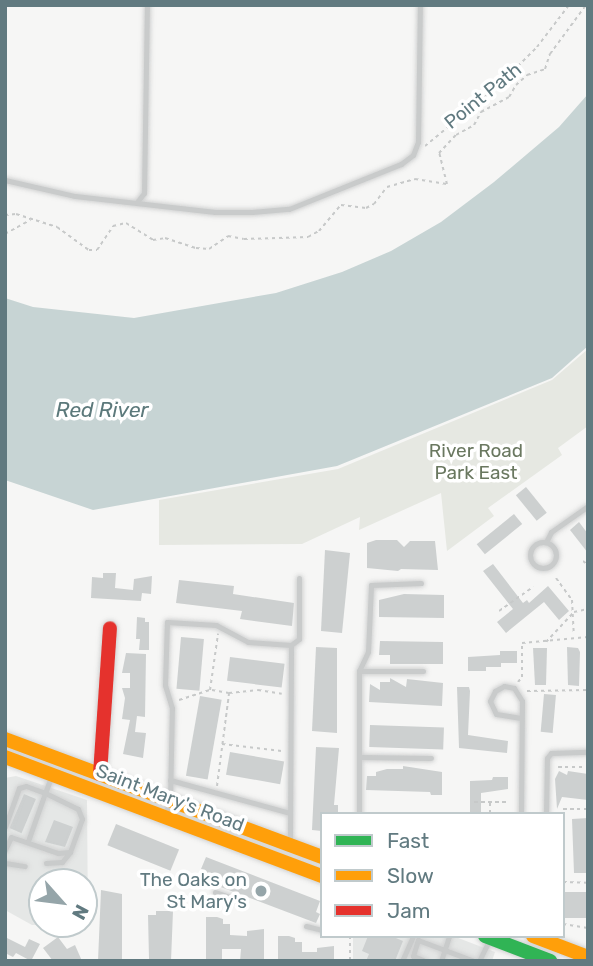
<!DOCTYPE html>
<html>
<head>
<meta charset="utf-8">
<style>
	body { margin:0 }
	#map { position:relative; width:593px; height:966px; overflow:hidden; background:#f6f6f5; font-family:Rubik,sans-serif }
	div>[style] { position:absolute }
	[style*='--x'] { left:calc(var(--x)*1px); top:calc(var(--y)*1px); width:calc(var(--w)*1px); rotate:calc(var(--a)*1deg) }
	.built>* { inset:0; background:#e5e7e6 }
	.green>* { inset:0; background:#e6e8e2 }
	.water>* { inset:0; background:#c7d4d4 }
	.building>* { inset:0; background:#cdd0d0; transform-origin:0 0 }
	.path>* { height:2px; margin-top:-1px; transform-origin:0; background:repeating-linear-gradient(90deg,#c7c9c9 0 3.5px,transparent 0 7px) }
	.roads { filter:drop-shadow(0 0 2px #d2d3d3) drop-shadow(0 0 2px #d2d3d3) }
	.lane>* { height:5px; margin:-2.5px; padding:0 2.5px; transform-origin:2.5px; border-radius:2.5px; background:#c9cbcb }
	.lane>.ring { margin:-2.5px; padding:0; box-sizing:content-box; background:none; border:5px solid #c9cbcb; border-radius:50% }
	.fast>* { height:14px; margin:-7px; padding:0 7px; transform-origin:7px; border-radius:7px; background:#30b455 }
	.slow>* { height:14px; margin:-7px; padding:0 7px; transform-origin:7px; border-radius:7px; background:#ff9f0a }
	.jam>* { height:14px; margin:-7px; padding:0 7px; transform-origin:7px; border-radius:7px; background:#e5322d }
	.dots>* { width:19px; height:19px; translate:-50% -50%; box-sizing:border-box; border:4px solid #fff; border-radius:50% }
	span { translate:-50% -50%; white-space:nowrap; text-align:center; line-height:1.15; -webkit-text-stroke:7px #fff; paint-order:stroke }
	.street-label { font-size:19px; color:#617a80 }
	.park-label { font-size:19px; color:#6a7860 }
	.poi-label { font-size:19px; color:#617a80 }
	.right { translate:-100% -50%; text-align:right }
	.water-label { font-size:21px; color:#5c797b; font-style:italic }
	.frame { position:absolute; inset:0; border:7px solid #617a80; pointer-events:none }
	.legend { position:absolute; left:320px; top:812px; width:245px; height:126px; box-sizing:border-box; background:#fff; border:2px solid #c0cacc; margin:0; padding:9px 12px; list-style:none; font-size:21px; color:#617a80 }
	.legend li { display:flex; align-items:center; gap:14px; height:35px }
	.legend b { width:35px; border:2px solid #c0cacc }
	.north { position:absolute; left:28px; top:868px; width:70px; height:70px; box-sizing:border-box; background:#fff; border:2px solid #c0cacc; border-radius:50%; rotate:118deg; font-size:19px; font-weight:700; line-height:28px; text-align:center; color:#617a80 }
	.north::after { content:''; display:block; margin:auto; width:24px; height:32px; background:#95a5a9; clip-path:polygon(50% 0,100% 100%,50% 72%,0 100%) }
</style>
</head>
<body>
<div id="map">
	<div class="built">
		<div style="clip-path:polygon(evenodd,16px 776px,87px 800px,88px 925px,32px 925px,5px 910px,5px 778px,16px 776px,42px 882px,84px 882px,84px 924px,42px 924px,42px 882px)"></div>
		<div style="clip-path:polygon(353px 936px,453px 936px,495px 952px,492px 961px,353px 961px)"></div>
	</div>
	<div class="green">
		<div style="clip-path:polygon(588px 349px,588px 426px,558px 448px,562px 455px,488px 508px,494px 516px,447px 551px,441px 493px,359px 530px,360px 517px,302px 544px,159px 545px,159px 500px,338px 469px,552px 380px)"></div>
	</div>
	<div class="water">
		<div style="clip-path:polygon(588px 94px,588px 346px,552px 378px,337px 466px,93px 510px,5px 480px,5px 298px,33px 307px,134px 318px,276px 293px,342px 272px,391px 251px,441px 222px,494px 182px,559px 127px)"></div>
	</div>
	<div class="building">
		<div style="left:526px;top:487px;width:33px;height:13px;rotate:51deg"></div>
		<div style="left:514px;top:514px;width:13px;height:48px;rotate:51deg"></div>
		<div style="clip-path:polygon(579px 522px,588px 534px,588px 553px,570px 530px)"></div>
		<div style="clip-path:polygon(376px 540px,397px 540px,404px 547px,410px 541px,435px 541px,438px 570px,401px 569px,398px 571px,367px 568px,367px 543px)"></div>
		<div style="clip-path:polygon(325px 550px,350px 553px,342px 633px,321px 631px)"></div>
		<div style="clip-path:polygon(493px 564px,523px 603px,527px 600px,529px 603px,548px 586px,569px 611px,559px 620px,544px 602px,506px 633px,497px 622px,513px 609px,483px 571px)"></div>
		<div style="clip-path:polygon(103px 573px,116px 573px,115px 588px,133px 590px,134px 579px,152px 576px,151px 594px,142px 593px,141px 601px,91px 598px,92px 577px,103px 578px)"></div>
		<div style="clip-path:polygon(179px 580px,234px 586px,233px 594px,294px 603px,292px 626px,240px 619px,242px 611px,176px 603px)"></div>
		<div style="clip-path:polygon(404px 594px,444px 595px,444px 618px,379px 617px,379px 600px)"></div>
		<div style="clip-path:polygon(137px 617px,145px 618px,145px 622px,149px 622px,149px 650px,139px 650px,140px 639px,136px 639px)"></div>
		<div style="left:181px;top:637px;width:23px;height:52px;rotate:5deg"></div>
		<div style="clip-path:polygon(380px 641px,443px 642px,443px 664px,390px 664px,390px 655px,379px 655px)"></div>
		<div style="clip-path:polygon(316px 647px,337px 648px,337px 733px,312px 731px)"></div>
		<div style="clip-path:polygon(567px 647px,578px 648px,580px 652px,579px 686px,568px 685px)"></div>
		<div style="clip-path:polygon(533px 648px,547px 648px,546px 685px,535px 685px)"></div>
		<div style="clip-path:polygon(500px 651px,517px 651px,517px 663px,501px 663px,501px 667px,486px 667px,486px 671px,468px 671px,468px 657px,500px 655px)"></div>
		<div style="clip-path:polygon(126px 653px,146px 654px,145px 717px,137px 716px,135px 732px,146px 733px,143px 758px,123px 754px,130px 720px,122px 719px,125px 698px,122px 688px,130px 688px,130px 673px,122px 673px)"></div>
		<div style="left:230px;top:657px;width:55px;height:24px;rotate:7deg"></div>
		<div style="clip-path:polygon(390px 678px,406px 687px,407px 679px,443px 683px,442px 706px,369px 702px,370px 684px,380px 690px,380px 682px,390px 682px)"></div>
		<div style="clip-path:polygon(457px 687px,469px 687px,470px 691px,468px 735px,508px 741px,507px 753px,459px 748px)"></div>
		<div style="left:544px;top:694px;width:12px;height:38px;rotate:5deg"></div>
		<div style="left:200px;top:696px;width:22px;height:81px;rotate:10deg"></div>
		<div style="left:370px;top:725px;width:74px;height:22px;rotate:2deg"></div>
		<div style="clip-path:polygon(316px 747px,339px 748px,334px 805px,338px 805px,338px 814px,322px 814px,322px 831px,312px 830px)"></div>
		<div style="left:230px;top:752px;width:55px;height:23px;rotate:10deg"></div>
		<div style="clip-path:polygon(403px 766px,442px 772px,442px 795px,431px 795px,430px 792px,366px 790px,367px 776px,376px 776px,376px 772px,387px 769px,403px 769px)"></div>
		<div style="clip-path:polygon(559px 771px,567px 775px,568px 771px,588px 774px,588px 800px,562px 797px,557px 809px,555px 779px)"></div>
		<div style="clip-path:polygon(493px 777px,508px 777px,508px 789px,481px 793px,481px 814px,470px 814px,470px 781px,492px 780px)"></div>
		<div style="left:24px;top:794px;width:13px;height:37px;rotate:23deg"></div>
		<div style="clip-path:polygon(588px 818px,588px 873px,574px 873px,572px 819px)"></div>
		<div style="clip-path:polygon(54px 820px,73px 827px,65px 847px,45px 842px)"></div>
		<div style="left:116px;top:824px;width:68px;height:23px;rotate:22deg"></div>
		<div style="clip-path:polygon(206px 857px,320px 901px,316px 912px,320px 914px,316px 923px,202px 880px,206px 871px,201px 869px)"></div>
		<div style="clip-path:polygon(101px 890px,122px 894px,122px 961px,98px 961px)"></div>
		<div style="left:563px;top:892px;width:25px;height:26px"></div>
		<div style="clip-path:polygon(156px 911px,173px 911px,171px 961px,149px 959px,148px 915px,156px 915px)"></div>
		<div style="clip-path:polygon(206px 917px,217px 917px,223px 919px,223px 924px,230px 924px,230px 935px,247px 936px,247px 931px,264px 929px,264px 961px,240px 961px,241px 949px,222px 949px,222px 961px,206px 961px)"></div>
		<div style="clip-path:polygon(278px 936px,289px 936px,295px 938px,295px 942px,302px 942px,302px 952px,317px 952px,317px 948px,334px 946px,334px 961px,278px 961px)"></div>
		<div style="clip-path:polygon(368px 936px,391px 936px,403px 941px,395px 961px,366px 961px,369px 954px,362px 951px)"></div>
		<div style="clip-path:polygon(5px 937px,25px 947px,29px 939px,40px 944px,31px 961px,16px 953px,13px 957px,5px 953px)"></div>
		<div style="clip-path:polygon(58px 937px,67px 949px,75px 945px,82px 961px,53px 961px,43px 948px)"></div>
	</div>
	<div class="path">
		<div style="--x:425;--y:146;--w:94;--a:-39.4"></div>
		<div style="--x:498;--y:86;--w:55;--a:-45"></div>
		<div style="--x:537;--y:47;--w:53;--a:-52.7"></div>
		<div style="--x:5;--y:215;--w:11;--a:-5"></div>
		<div style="--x:16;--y:214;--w:43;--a:17.6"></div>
		<div style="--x:57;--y:227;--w:39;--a:36"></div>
		<div style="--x:89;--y:250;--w:8;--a:0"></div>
		<div style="--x:97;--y:250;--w:29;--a:-56"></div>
		<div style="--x:113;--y:226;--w:13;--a:-13"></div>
		<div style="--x:126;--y:223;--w:32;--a:32"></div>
		<div style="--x:153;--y:240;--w:12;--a:-9"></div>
		<div style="--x:165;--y:238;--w:33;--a:18"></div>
		<div style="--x:196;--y:248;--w:13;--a:4"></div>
		<div style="--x:209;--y:249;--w:23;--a:-34"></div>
		<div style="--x:228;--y:236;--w:16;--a:11"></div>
		<div style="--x:244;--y:239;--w:64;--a:-1.8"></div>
		<div style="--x:308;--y:237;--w:13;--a:-29"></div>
		<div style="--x:319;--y:231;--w:34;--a:-50"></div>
		<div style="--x:341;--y:205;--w:25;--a:7"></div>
		<div style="--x:366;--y:208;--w:9;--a:-27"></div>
		<div style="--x:374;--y:204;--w:21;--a:-53"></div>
		<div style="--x:387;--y:187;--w:29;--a:-16"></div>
		<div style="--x:415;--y:179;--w:32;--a:9"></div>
		<div style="--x:447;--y:184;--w:32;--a:-104"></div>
		<div style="--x:439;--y:153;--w:25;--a:-47"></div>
		<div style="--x:456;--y:135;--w:21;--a:-29"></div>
		<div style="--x:474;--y:125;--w:15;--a:-62"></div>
		<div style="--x:481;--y:112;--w:32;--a:-28"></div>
		<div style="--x:509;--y:97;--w:14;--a:-60"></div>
		<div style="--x:516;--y:85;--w:15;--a:-42"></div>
		<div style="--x:527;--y:75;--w:19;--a:-18"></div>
		<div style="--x:545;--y:69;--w:16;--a:-72"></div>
		<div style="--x:550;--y:54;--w:61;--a:-53.7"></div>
		<div style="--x:5;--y:234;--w:29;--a:-29"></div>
		<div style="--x:583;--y:561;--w:6;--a:39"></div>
		<div style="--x:556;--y:578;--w:27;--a:54"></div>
		<div style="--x:572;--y:600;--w:35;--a:87"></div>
		<div style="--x:499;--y:611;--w:42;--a:-35.2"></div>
		<div style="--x:546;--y:642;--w:41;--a:-47"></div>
		<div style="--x:574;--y:612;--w:14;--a:-12"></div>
		<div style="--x:518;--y:682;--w:6;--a:-51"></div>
		<div style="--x:522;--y:677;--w:34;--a:-90"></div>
		<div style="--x:522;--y:643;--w:66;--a:-5.2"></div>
		<div style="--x:212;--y:690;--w:17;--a:10"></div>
		<div style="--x:229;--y:693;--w:29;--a:-6"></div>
		<div style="--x:258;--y:690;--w:24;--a:9"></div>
		<div style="--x:527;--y:691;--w:61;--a:-0.9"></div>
		<div style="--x:179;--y:700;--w:33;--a:-18"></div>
		<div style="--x:210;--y:690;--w:57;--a:-81.9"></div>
		<div style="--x:222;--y:744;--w:60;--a:6.7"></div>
		<div style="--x:558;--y:767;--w:30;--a:0"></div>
		<div style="--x:217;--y:786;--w:94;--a:-82.6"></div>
		<div style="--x:474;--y:802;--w:33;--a:0"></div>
		<div style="--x:490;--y:803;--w:11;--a:90"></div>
		<div style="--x:563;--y:809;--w:25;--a:0"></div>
		<div style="--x:563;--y:882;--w:25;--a:2"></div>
		<div style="--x:563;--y:924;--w:25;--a:9"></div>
		<div style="--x:350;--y:936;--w:25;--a:90"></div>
	</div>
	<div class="roads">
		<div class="lane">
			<div style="--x:5;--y:180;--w:72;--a:12.9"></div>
			<div style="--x:75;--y:196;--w:141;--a:6.5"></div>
			<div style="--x:215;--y:212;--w:37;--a:0"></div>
			<div style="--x:252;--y:212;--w:37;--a:-5"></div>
			<div style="--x:289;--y:209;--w:121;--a:-21.9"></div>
			<div style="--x:401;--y:164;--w:15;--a:-37"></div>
			<div style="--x:413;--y:155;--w:14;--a:-69"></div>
			<div style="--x:418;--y:142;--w:137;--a:-89.2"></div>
			<div style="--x:137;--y:202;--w:11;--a:-52"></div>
			<div style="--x:144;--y:193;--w:188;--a:-89.1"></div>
			<div style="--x:546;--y:542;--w:11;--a:-63"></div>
			<div style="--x:551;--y:532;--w:45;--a:-35.1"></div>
			<div class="ring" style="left:530px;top:542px;width:21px;height:21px"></div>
			<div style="--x:359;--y:671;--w:64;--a:0"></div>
			<div style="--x:521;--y:718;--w:25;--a:-171"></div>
			<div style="--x:496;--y:714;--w:14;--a:-115"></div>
			<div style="--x:490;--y:701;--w:11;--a:-63"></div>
			<div style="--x:495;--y:691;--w:10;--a:-29"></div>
			<div style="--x:504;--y:686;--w:10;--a:11"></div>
			<div style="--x:514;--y:688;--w:15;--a:58"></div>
			<div style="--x:522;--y:701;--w:113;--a:90.5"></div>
			<div style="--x:360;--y:757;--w:71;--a:0.8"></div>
			<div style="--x:170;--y:780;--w:124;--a:15.4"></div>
			<div style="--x:165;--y:814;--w:14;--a:-69"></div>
			<div style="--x:170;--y:801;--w:93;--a:-88.8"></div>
			<div style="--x:172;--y:708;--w:24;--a:-107"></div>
			<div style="--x:165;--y:685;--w:63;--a:-88.2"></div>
			<div style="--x:167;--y:622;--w:49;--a:3.5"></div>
			<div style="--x:216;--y:625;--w:36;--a:28"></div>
			<div style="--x:248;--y:642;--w:43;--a:4"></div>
			<div style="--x:359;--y:814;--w:143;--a:-90"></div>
			<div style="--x:359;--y:671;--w:21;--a:-65"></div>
			<div style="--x:368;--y:652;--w:67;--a:-87.4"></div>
			<div style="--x:371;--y:585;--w:50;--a:-2.3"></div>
			<div style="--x:546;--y:814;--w:56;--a:-89"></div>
			<div style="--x:547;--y:758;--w:6;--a:-51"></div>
			<div style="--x:551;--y:753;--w:37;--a:-2"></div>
			<div style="--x:5;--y:827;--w:41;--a:-70.3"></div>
			<div style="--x:19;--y:788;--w:7;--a:-16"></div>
			<div style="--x:26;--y:786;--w:20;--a:20"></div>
			<div style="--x:45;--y:793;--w:19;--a:-69"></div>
			<div style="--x:290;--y:842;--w:197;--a:-89.7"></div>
			<div style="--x:291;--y:645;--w:10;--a:-37"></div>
			<div style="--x:299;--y:639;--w:61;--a:-90"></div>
			<div style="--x:5;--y:850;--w:14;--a:-65"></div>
			<div style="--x:11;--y:837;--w:50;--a:18.8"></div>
			<div style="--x:58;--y:853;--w:12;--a:-5"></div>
			<div style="--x:70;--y:852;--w:35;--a:-70"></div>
			<div style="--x:82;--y:819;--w:11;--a:-112"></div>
			<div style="--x:78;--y:809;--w:37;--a:-154"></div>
			<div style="--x:45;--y:793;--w:51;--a:109.5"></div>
			<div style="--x:5;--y:863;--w:20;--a:9"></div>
			<div style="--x:46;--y:863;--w:16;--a:-4"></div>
			<div style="--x:62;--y:862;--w:13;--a:-51"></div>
			<div style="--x:215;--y:892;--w:21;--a:19"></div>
			<div style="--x:306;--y:926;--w:16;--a:14"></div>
			<div style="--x:402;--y:961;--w:27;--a:-66"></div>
			<div style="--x:425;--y:961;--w:13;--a:-157"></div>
			<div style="--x:413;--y:956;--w:17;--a:-73"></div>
			<div style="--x:418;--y:940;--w:60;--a:20.6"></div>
			<div style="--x:441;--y:961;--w:26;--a:-72"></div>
			<div style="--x:479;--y:961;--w:25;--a:-64"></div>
		</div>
		<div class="fast">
			<div style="--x:485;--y:936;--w:70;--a:21"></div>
		</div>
		<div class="slow">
			<div style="--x:5;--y:739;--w:338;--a:20.4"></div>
			<div style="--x:5;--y:757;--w:339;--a:20.6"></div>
			<div style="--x:533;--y:936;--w:59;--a:20.9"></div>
		</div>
		<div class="jam">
			<div style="--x:100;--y:774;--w:146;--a:-86.1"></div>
		</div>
	</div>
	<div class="dots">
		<div style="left:261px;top:891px;background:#95a5a9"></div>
	</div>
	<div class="street-label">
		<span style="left:483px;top:96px;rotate:-39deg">Point Path</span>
		<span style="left:170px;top:798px;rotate:21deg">Saint Mary's Road</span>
	</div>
	<div class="park-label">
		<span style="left:476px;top:462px">River Road<br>Park East</span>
	</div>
	<div class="poi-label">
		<span class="right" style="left:247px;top:891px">The Oaks on<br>St Mary's</span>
	</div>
	<div class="water-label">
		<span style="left:102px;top:410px">Red River</span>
	</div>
	<div class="frame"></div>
	<ul class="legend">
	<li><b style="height:9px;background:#30b455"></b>Fast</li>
	<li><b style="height:9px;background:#ff9f0a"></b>Slow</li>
	<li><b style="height:9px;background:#e5322d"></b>Jam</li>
	</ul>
	<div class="north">N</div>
</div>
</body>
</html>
